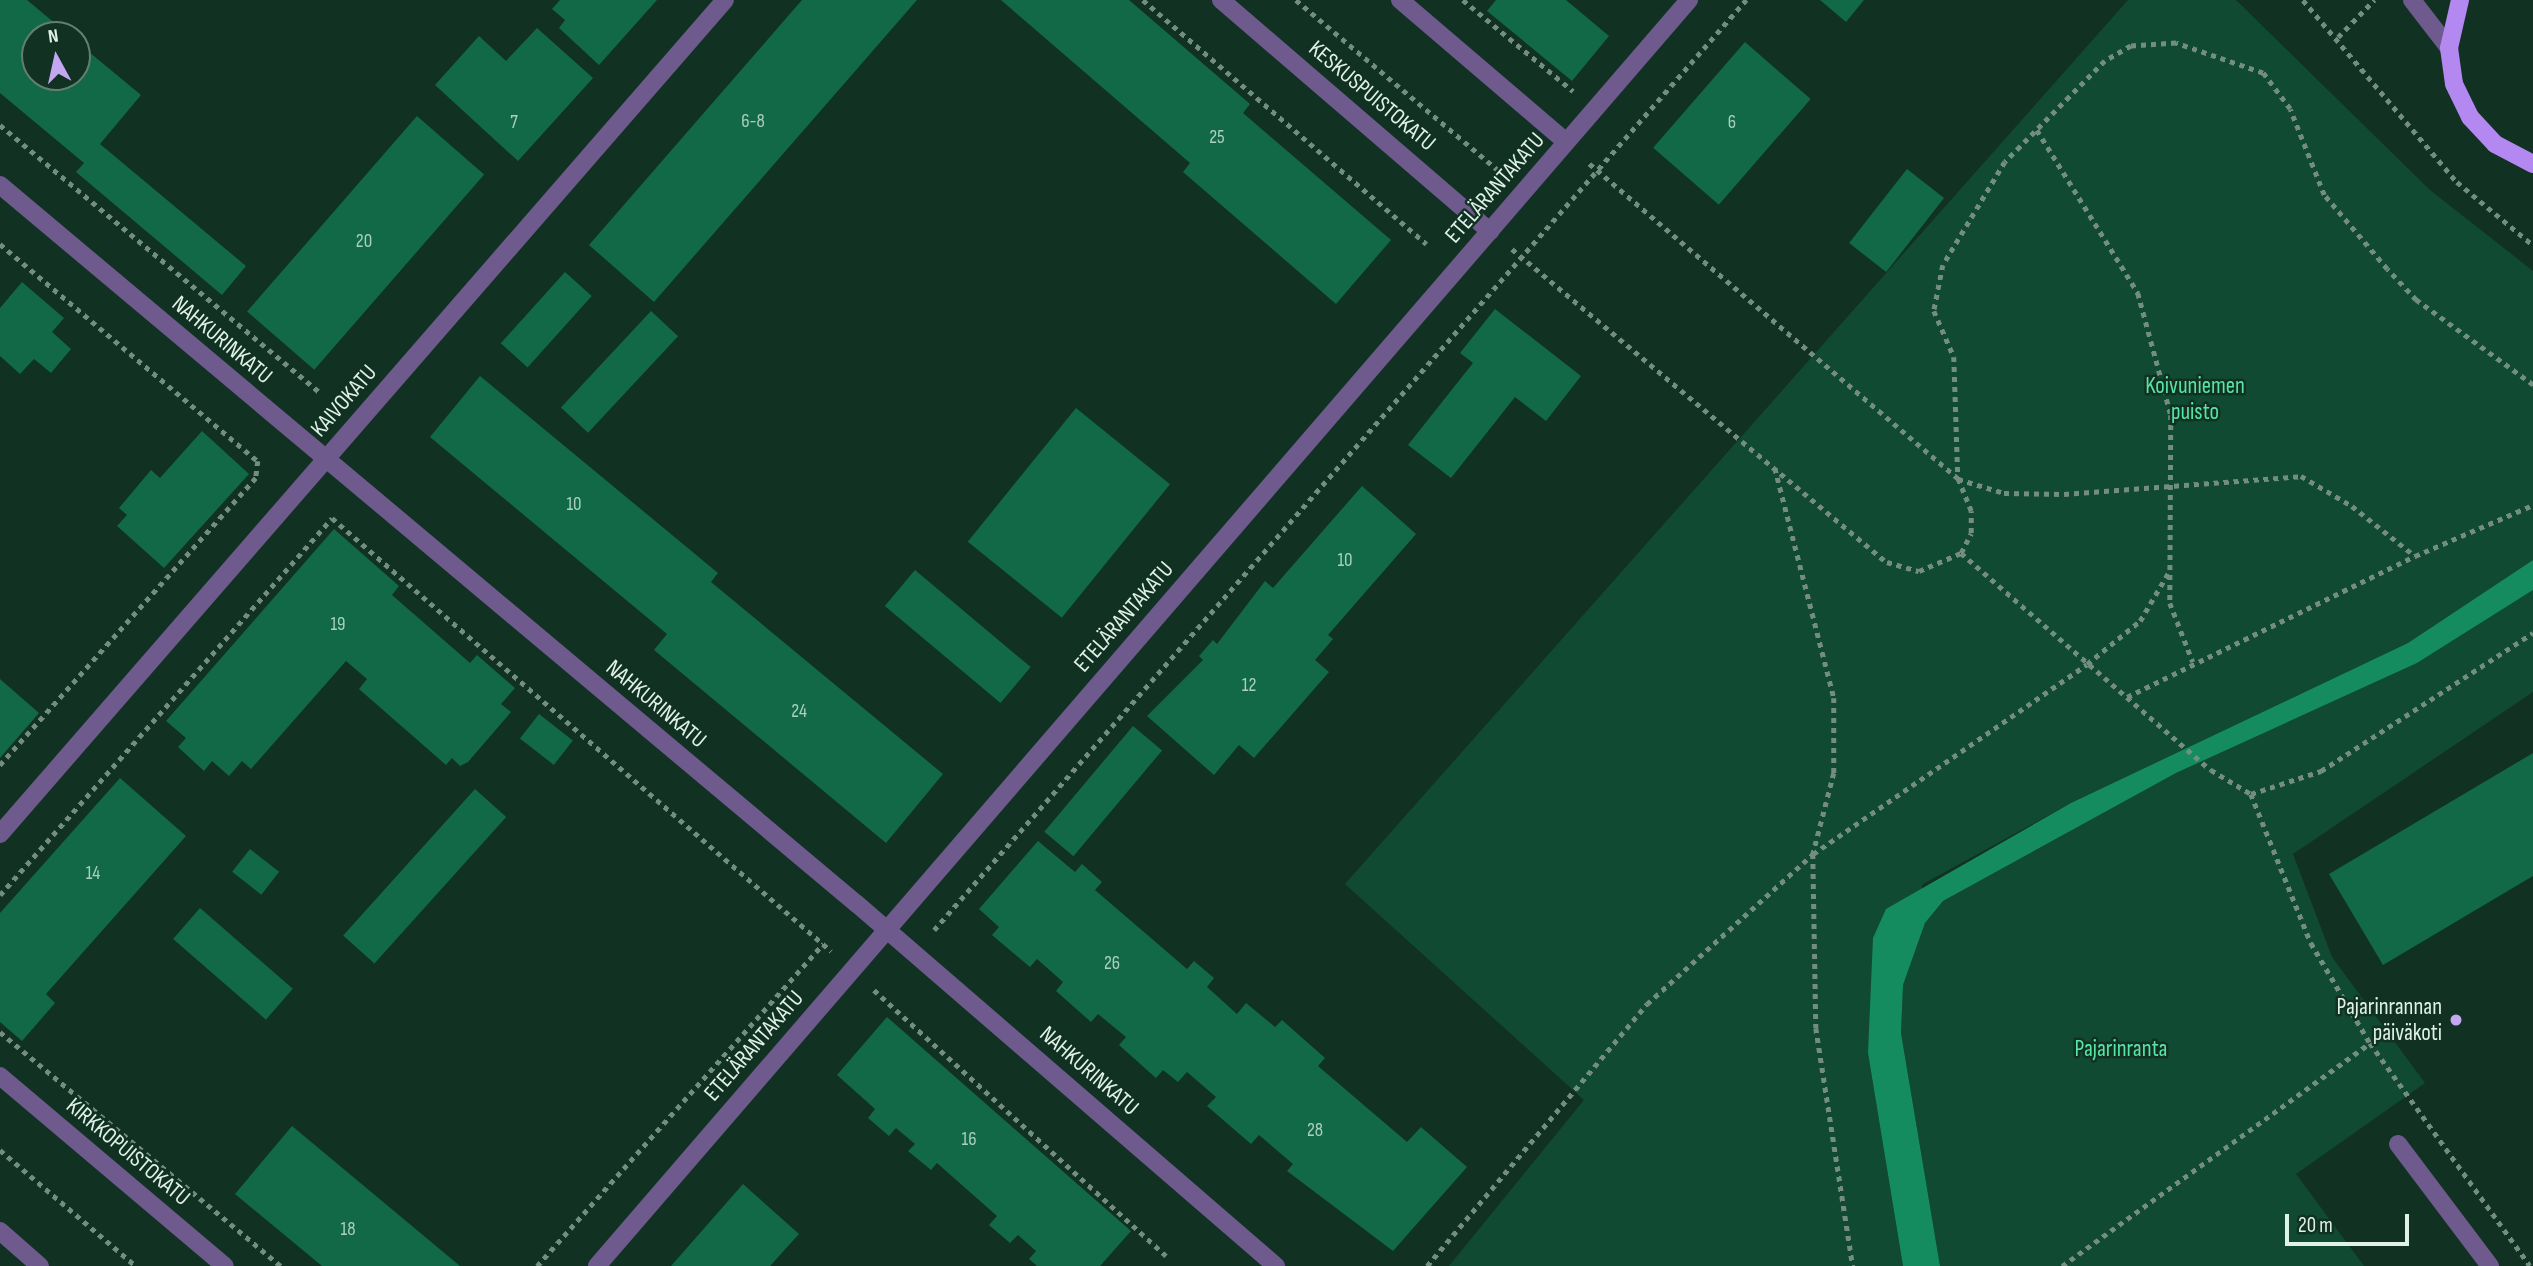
<!DOCTYPE html>
<html>
<head>
<meta charset="utf-8">
<style>
	body { margin:0 }
	#map { position:relative; width:2533px; height:1266px; overflow:hidden; background:#113122; font-family:"Sofia Sans Condensed",sans-serif }
	div>[style] { position:absolute }
	[style*='--x'] { left:calc(var(--x)*1px); top:calc(var(--y)*1px); width:calc(var(--w)*1px); rotate:calc(var(--a)*1deg) }
	.green>* { inset:0; background:#114a32 }
	.water>* { inset:0; background:#158c5f }
	.building>* { inset:0; background:#116947; transform-origin:0 0 }
	.path>* { height:4.5px; margin-top:-2.25px; transform-origin:0; background:repeating-linear-gradient(90deg,#738d80 0 5px,transparent 0 10px) }
	.minor>* { height:18px; margin:-9px; padding:0 9px; transform-origin:9px; border-radius:9px; background:#6e5a8d }
	.major>* { height:18px; margin:-9px; padding:0 9px; transform-origin:9px; border-radius:9px; background:#b388f1 }
	.dots>* { width:19px; height:19px; translate:-50% -50%; box-sizing:border-box; border:4px solid #113122; border-radius:50% }
	span { translate:-50% -50%; white-space:nowrap; text-align:center; line-height:1.15; -webkit-text-stroke:5px #113122; paint-order:stroke }
	.number-label { font-size:19px; color:#acd0c0 }
	.number-label span { -webkit-text-stroke-width:0 }
	.street-label { font-size:23px; color:#e0f2e8 }
	.park-label { font-size:23px; color:#58e5a7 }
	.poi-label { font-size:23px; color:#e0f2e8 }
	.right { translate:-100% -50%; text-align:right }
	.north { position:absolute; left:21px; top:21px; width:70px; height:70px; box-sizing:border-box; background:#113122; border:2px solid #647e71; border-radius:50%; rotate:352deg; font-size:19px; font-weight:700; line-height:28px; text-align:center; color:#e0f2e8 }
	.north::after { content:''; display:block; margin:auto; width:24px; height:32px; background:#c4a7f1; clip-path:polygon(50% 0,100% 100%,50% 72%,0 100%) }
	.scale { position:absolute; left:2285px; top:1214px; width:124px; height:32px; box-sizing:border-box; border:4px solid #e0f2e8; border-top:0; padding-left:9px; font-size:21px; line-height:24px; white-space:nowrap; color:#e0f2e8; -webkit-text-stroke:5px #113122; paint-order:stroke }
</style>
</head>
<body>
<div id="map">
	<div class="green">
		<div style="clip-path:polygon(2128px 0,2236px 0,2430px 190px,2533px 271px,2533px 560px,2408px 643px,2071px 803px,1923px 884px,1868px 1053px,1903px 1266px,1449px 1266px,1584px 1100px,1345px 884px)"></div>
		<div style="clip-path:polygon(2533px 590px,2533px 692px,2293px 854px,2332px 957px,2425px 1083px,2296px 1174px,2364px 1266px,1940px 1266px,1901px 1033px,1903px 985px,1925px 923px,1943px 901px,2176px 773px,2417px 663px)"></div>
	</div>
	<div class="water">
		<div style="clip-path:polygon(2533px 560px,2533px 590px,2417px 663px,2176px 773px,1943px 901px,1925px 923px,1903px 985px,1901px 1033px,1940px 1266px,1903px 1266px,1868px 1053px,1873px 938px,1886px 909px,2071px 803px,2408px 643px)"></div>
	</div>
	<div class="building">
		<div style="clip-path:polygon(0 0,27px 0,69px 35px,35px 35px,35px 77px,77px 77px,77px 42px,141px 95px,100px 144px,246px 266px,222px 295px,76px 172px,84px 163px,0 93px)"></div>
		<div style="clip-path:polygon(560px 0,657px 0,599px 65px,559px 28px,565px 20px,552px 9px)"></div>
		<div style="clip-path:polygon(802px 0,917px 0,654px 302px,589px 245px)"></div>
		<div style="clip-path:polygon(1001px 0,1129px 0,1250px 104px,1243px 113px,1391px 240px,1336px 304px,1183px 172px,1190px 163px)"></div>
		<div style="clip-path:polygon(1496px 0,1566px 0,1609px 36px,1572px 81px,1487px 11px)"></div>
		<div style="clip-path:polygon(1820px 0,1864px 0,1846px 22px)"></div>
		<div style="clip-path:polygon(537px 28px,593px 78px,518px 161px,435px 85px,479px 36px,506px 61px)"></div>
		<div style="left:1745px;top:42px;width:87px;height:140px;rotate:41deg"></div>
		<div style="left:417px;top:116px;width:89px;height:259px;rotate:41deg"></div>
		<div style="left:1907px;top:169px;width:47px;height:94px;rotate:38deg"></div>
		<div style="left:565px;top:272px;width:36px;height:96px;rotate:42deg"></div>
		<div style="clip-path:polygon(22px 282px,64px 318px,52px 332px,71px 349px,51px 373px,34px 359px,20px 374px,0 356px,0 308px)"></div>
		<div style="clip-path:polygon(1495px 309px,1581px 376px,1546px 421px,1515px 397px,1451px 478px,1408px 445px,1473px 363px,1460px 353px)"></div>
		<div style="left:651px;top:311px;width:37px;height:132px;rotate:43deg"></div>
		<div style="clip-path:polygon(480px 376px,718px 573px,711px 582px,943px 774px,886px 843px,654px 650px,667px 634px,430px 437px)"></div>
		<div style="left:1076px;top:408px;width:121px;height:172px;rotate:39deg"></div>
		<div style="clip-path:polygon(202px 431px,249px 474px,164px 568px,117px 526px,127px 515px,119px 508px,151px 470px,160px 478px)"></div>
		<div style="clip-path:polygon(1362px 486px,1416px 534px,1328px 635px,1333px 639px,1315px 660px,1329px 672px,1254px 758px,1239px 745px,1214px 775px,1147px 716px,1203px 660px,1199px 656px,1213px 640px,1217px 644px,1265px 581px,1273px 588px)"></div>
		<div style="clip-path:polygon(334px 529px,399px 586px,392px 595px,470px 663px,477px 655px,515px 688px,501px 704px,511px 712px,468px 762px,460px 766px,452px 758px,446px 765px,359px 689px,367px 679px,346px 661px,251px 769px,242px 761px,229px 776px,212px 761px,204px 771px,178px 747px,186px 738px,166px 721px)"></div>
		<div style="left:915px;top:570px;width:151px;height:47px;rotate:40deg"></div>
		<div style="clip-path:polygon(0 679px,39px 713px,0 758px)"></div>
		<div style="left:539px;top:714px;width:43px;height:31px;rotate:38deg"></div>
		<div style="left:1133px;top:726px;width:38px;height:138px;rotate:40deg"></div>
		<div style="clip-path:polygon(2533px 753px,2533px 876px,2383px 965px,2329px 874px)"></div>
		<div style="clip-path:polygon(120px 778px,186px 836px,46px 994px,55px 1003px,22px 1041px,0 1022px,0 913px)"></div>
		<div style="left:475px;top:789px;width:42px;height:197px;rotate:42deg"></div>
		<div style="clip-path:polygon(1038px 841px,1075px 872px,1082px 864px,1102px 882px,1095px 890px,1187px 969px,1194px 961px,1214px 978px,1207px 987px,1237px 1014px,1246px 1003px,1275px 1027px,1282px 1020px,1325px 1058px,1318px 1066px,1407px 1142px,1421px 1127px,1467px 1167px,1393px 1251px,1287px 1171px,1293px 1164px,1259px 1135px,1251px 1144px,1207px 1106px,1216px 1097px,1187px 1072px,1178px 1082px,1163px 1070px,1156px 1078px,1119px 1045px,1126px 1037px,1098px 1014px,1091px 1022px,1056px 991px,1063px 982px,1037px 959px,1030px 967px,992px 935px,999px 927px,979px 909px)"></div>
		<div style="left:250px;top:849px;width:37px;height:29px;rotate:38deg"></div>
		<div style="left:200px;top:908px;width:123px;height:41px;rotate:41deg"></div>
		<div style="clip-path:polygon(887px 1017px,1131px 1231px,1100px 1266px,1037px 1266px,1029px 1259px,1036px 1251px,1018px 1235px,1010px 1243px,989px 1225px,997px 1216px,937px 1163px,931px 1170px,908px 1151px,915px 1144px,896px 1128px,889px 1136px,868px 1118px,875px 1109px,837px 1075px)"></div>
		<div style="clip-path:polygon(292px 1126px,460px 1266px,322px 1266px,235px 1194px)"></div>
		<div style="clip-path:polygon(743px 1184px,799px 1234px,770px 1266px,671px 1266px)"></div>
	</div>
	<div class="path">
		<div style="--x:1143;--y:0;--w:374;--a:40.7"></div>
		<div style="--x:1296;--y:0;--w:265;--a:40.1"></div>
		<div style="--x:1463;--y:0;--w:143;--a:39.6"></div>
		<div style="--x:2303;--y:0;--w:238;--a:49.8"></div>
		<div style="--x:2457;--y:182;--w:99;--a:39.7"></div>
		<div style="--x:2338;--y:37;--w:52;--a:-45.8"></div>
		<div style="--x:0;--y:125;--w:416;--a:39.9"></div>
		<div style="--x:2037;--y:130;--w:192;--a:58.2"></div>
		<div style="--x:2138;--y:293;--w:126;--a:74.9"></div>
		<div style="--x:2171;--y:415;--w:188;--a:90.3"></div>
		<div style="--x:2170;--y:603;--w:63;--a:68.7"></div>
		<div style="--x:0;--y:244;--w:337;--a:40.1"></div>
		<div style="--x:258;--y:461;--w:17;--a:97"></div>
		<div style="--x:256;--y:478;--w:385;--a:131.7"></div>
		<div style="--x:1512;--y:249;--w:488;--a:39.9"></div>
		<div style="--x:1887;--y:562;--w:33;--a:16"></div>
		<div style="--x:1919;--y:571;--w:46;--a:-23.2"></div>
		<div style="--x:1961;--y:553;--w:22;--a:-63"></div>
		<div style="--x:1971;--y:533;--w:22;--a:-90"></div>
		<div style="--x:1971;--y:511;--w:35;--a:-112"></div>
		<div style="--x:1958;--y:479;--w:488;--a:-139.5"></div>
		<div style="--x:2533;--y:385;--w:145;--a:-144"></div>
		<div style="--x:2416;--y:300;--w:42;--a:-133.1"></div>
		<div style="--x:2387;--y:269;--w:97;--a:-130.4"></div>
		<div style="--x:2324;--y:195;--w:92;--a:-111.6"></div>
		<div style="--x:2290;--y:109;--w:45;--a:-126.9"></div>
		<div style="--x:2263;--y:73;--w:92;--a:-161"></div>
		<div style="--x:2176;--y:43;--w:45;--a:176.2"></div>
		<div style="--x:2131;--y:46;--w:30;--a:150"></div>
		<div style="--x:2105;--y:61;--w:142;--a:134.7"></div>
		<div style="--x:2005;--y:162;--w:120;--a:121"></div>
		<div style="--x:1943;--y:265;--w:47;--a:101.1"></div>
		<div style="--x:1934;--y:311;--w:50;--a:66.5"></div>
		<div style="--x:1954;--y:357;--w:122;--a:88.1"></div>
		<div style="--x:1958;--y:479;--w:48;--a:16.9"></div>
		<div style="--x:2004;--y:493;--w:60;--a:1"></div>
		<div style="--x:2064;--y:494;--w:238;--a:-4.3"></div>
		<div style="--x:2301;--y:476;--w:59;--a:30.5"></div>
		<div style="--x:2352;--y:506;--w:80;--a:38.4"></div>
		<div style="--x:2415;--y:556;--w:129;--a:-23.4"></div>
		<div style="--x:1775;--y:468;--w:237;--a:75.6"></div>
		<div style="--x:1834;--y:698;--w:75;--a:90"></div>
		<div style="--x:1834;--y:773;--w:84;--a:104.5"></div>
		<div style="--x:1813;--y:854;--w:174;--a:89"></div>
		<div style="--x:1816;--y:1028;--w:241;--a:81.2"></div>
		<div style="--x:1961;--y:553;--w:331;--a:41"></div>
		<div style="--x:2211;--y:770;--w:47;--a:31"></div>
		<div style="--x:2251;--y:794;--w:161;--a:68.1"></div>
		<div style="--x:2311;--y:943;--w:116;--a:59.5"></div>
		<div style="--x:2370;--y:1043;--w:274;--a:54.3"></div>
		<div style="--x:2127;--y:697;--w:321;--a:-26.1"></div>
		<div style="--x:2251;--y:794;--w:74;--a:-18.2"></div>
		<div style="--x:2321;--y:771;--w:253;--a:-33.1"></div>
		<div style="--x:0;--y:895;--w:502;--a:-48.63"></div>
		<div style="--x:332;--y:518;--w:661;--a:40.95"></div>
		<div style="--x:934;--y:930;--w:1235;--a:-48.88"></div>
		<div style="--x:874;--y:990;--w:395;--a:42.3"></div>
		<div style="--x:0;--y:1032;--w:366;--a:39.8"></div>
		<div style="--x:0;--y:1150;--w:179;--a:40.5"></div>
		<div style="--x:537;--y:1266;--w:431;--a:-48.4"></div>
		<div style="--x:1427;--y:1266;--w:342;--a:-50"></div>
		<div style="--x:1647;--y:1004;--w:224;--a:-42.1"></div>
		<div style="--x:1813;--y:854;--w:333;--a:-34.7"></div>
		<div style="--x:2087;--y:664;--w:68;--a:-39.1"></div>
		<div style="--x:2140;--y:621;--w:59;--a:-59.5"></div>
		<div style="--x:2062;--y:1266;--w:380;--a:-35.9"></div>
	</div>
	<div class="minor">
		<div style="--x:1221;--y:0;--w:355;--a:40.7"></div>
		<div style="--x:1400;--y:0;--w:218;--a:40.5"></div>
		<div style="--x:2412;--y:0;--w:61;--a:52.4"></div>
		<div style="--x:0;--y:185;--w:1119;--a:40"></div>
		<div style="--x:857;--y:904;--w:554;--a:40.83"></div>
		<div style="--x:0;--y:834;--w:1105;--a:-49"></div>
		<div style="--x:0;--y:1076;--w:294;--a:40.2"></div>
		<div style="--x:2398;--y:1144;--w:153;--a:53"></div>
		<div style="--x:0;--y:1231;--w:53;--a:41.2"></div>
		<div style="--x:597;--y:1266;--w:1672;--a:-49.22"></div>
	</div>
	<div class="major">
		<div style="--x:2460;--y:0;--w:49;--a:102.9"></div>
		<div style="--x:2449;--y:48;--w:36;--a:82"></div>
		<div style="--x:2454;--y:84;--w:37;--a:64"></div>
		<div style="--x:2470;--y:117;--w:37;--a:47"></div>
		<div style="--x:2495;--y:144;--w:43;--a:27.8"></div>
	</div>
	<div class="dots">
		<div style="left:2456px;top:1020px;background:#c4a7f1"></div>
	</div>
	<div class="number-label">
		<span style="left:753px;top:122px">6-8</span>
		<span style="left:514px;top:123px">7</span>
		<span style="left:1732px;top:123px">6</span>
		<span style="left:1217px;top:138px">25</span>
		<span style="left:364px;top:242px">20</span>
		<span style="left:574px;top:505px">10</span>
		<span style="left:1345px;top:561px">10</span>
		<span style="left:338px;top:625px">19</span>
		<span style="left:1249px;top:686px">12</span>
		<span style="left:799px;top:712px">24</span>
		<span style="left:93px;top:874px">14</span>
		<span style="left:1112px;top:964px">26</span>
		<span style="left:1315px;top:1131px">28</span>
		<span style="left:969px;top:1140px">16</span>
		<span style="left:348px;top:1230px">18</span>
	</div>
	<div class="street-label">
		<span style="left:1372px;top:96px;rotate:40deg">KESKUSPUISTOKATU</span>
		<span style="left:1495px;top:188px;rotate:-49deg">ETELÄRANTAKATU</span>
		<span style="left:222px;top:340px;rotate:40deg">NAHKURINKATU</span>
		<span style="left:344px;top:401px;rotate:-49deg">KAIVOKATU</span>
		<span style="left:1124px;top:617px;rotate:-49deg">ETELÄRANTAKATU</span>
		<span style="left:656px;top:704px;rotate:40deg">NAHKURINKATU</span>
		<span style="left:754px;top:1046px;rotate:-49deg">ETELÄRANTAKATU</span>
		<span style="left:1089px;top:1071px;rotate:41deg">NAHKURINKATU</span>
		<span style="left:128px;top:1152px;rotate:40deg">KIRKKOPUISTOKATU</span>
	</div>
	<div class="park-label">
		<span style="left:2195px;top:399px">Koivuniemen<br>puisto</span>
		<span style="left:2121px;top:1049px">Pajarinranta</span>
	</div>
	<div class="poi-label">
		<span class="right" style="left:2442px;top:1020px">Pajarinrannan<br>päiväkoti</span>
	</div>
	<div class="north">N</div>
	<div class="scale">20 m</div>
</div>
</body>
</html>
